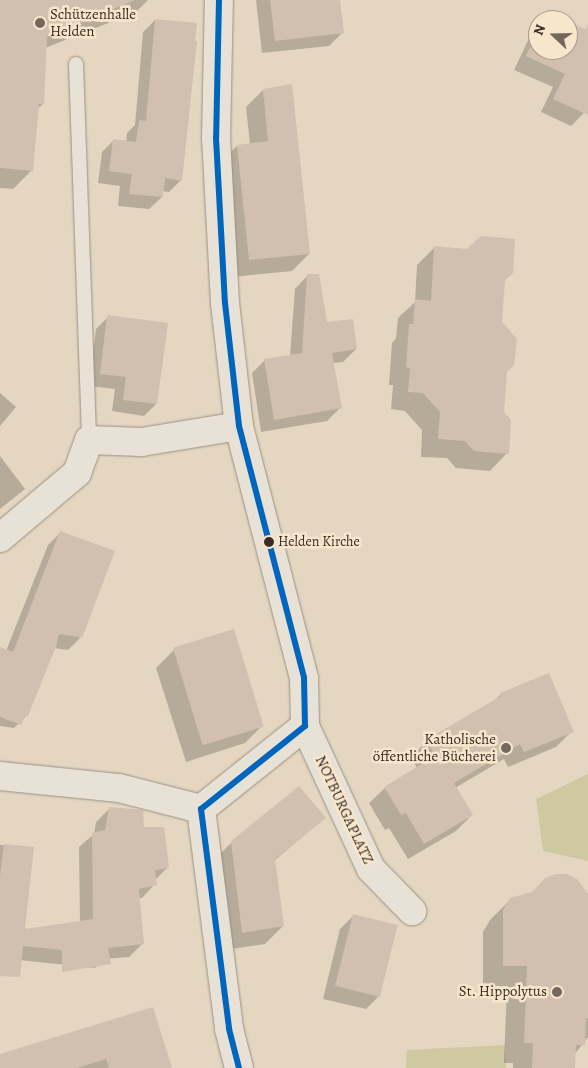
<!DOCTYPE html>
<html>
<head>
<meta charset="utf-8">
<style>
	body { margin:0 }
	#map { position:relative; width:588px; height:1068px; overflow:hidden; background:#e4d6c0; font-family:Alegreya,serif }
	div>[style] { position:absolute }
	[style*='--x'] { left:calc(var(--x)*1px); top:calc(var(--y)*1px); width:calc(var(--w)*1px); rotate:calc(var(--a)*1deg) }
	.green>* { inset:0; background:#cfc9a2 }
	.shadow>* { inset:0; background:#0003 }
	.building>* { inset:0; background:#d1bfb0; transform-origin:0 0 }
	.roads { filter:drop-shadow(0 0 1px #9a9184) drop-shadow(0 0 1px #9a9184) }
	.lane>* { height:14px; margin:-7px; padding:0 7px; transform-origin:7px; border-radius:7px; background:#e8e1d6 }
	.street>* { height:28px; margin:-14px; padding:0 14px; transform-origin:14px; border-radius:14px; background:#e8e1d6 }
	.bus-1>* { height:6px; margin:-3px; padding:0 3px; transform-origin:3px; border-radius:3px; background:#0065bd }
	.dots>* { width:14px; height:14px; translate:-50% -50%; box-sizing:border-box; border:2px solid #f7e6cc; border-radius:50% }
	span { translate:-50% -50%; white-space:nowrap; text-align:center; line-height:1.15; -webkit-text-stroke:5px #f7e6cc; paint-order:stroke }
	.bus-label { font-size:14px; color:#382d27 }
	.left { translate:0 -50%; text-align:left }
	.poi-label { font-size:15px; color:#382d27 }
	.right { translate:-100% -50%; text-align:right }
	.street-label { font-size:15px; color:#382d27 }
	.north { position:absolute; left:528px; top:10px; width:50px; height:50px; box-sizing:border-box; background:#f7e6cc; border:1px solid #ab9c8a; border-radius:50%; rotate:291deg; font-size:14px; font-weight:700; line-height:20px; text-align:center; color:#382d27 }
	.north::after { content:''; display:block; margin:auto; width:18px; height:22px; background:#74685d; clip-path:polygon(50% 0,100% 100%,50% 72%,0 100%) }
</style>
</head>
<body>
<div id="map">
	<div class="green">
		<div style="clip-path:polygon(588px 774px,588px 861px,543px 851px,536px 799px)"></div>
		<div style="clip-path:polygon(505px 1045px,506px 1068px,406px 1068px,407px 1050px)"></div>
	</div>
	<div class="shadow">
		<div style="clip-path:polygon(0 0,148px 0,136px 12px,45px 48px,43px 104px,37px 109px,32px 170px,13px 189px,0 188px)"></div>
		<div style="clip-path:polygon(256px 0,339px 0,342px 33px,329px 46px,262px 53px)"></div>
		<div style="clip-path:polygon(155px 20px,181px 180px,169px 192px,162px 191px,162px 197px,149px 209px,118px 206px,120px 186px,98px 183px,102px 152px,114px 140px,126px 142px,127px 133px,135px 125px,143px 32px)"></div>
		<div style="clip-path:polygon(538px 24px,538px 50px,568px 50px,568px 27px,588px 33px,588px 106px,584px 113px,571px 126px,541px 112px,553px 87px,514px 70px,533px 30px)"></div>
		<div style="clip-path:polygon(263px 90px,309px 254px,292px 271px,232px 277px,220px 163px,237px 146px,250px 144px,246px 107px)"></div>
		<div style="clip-path:polygon(434px 248px,504px 281px,501px 322px,505px 373px,503px 412px,507px 453px,490px 471px,456px 468px,447px 458px,421px 457px,422px 430px,405px 411px,391px 409px,393px 385px,389px 385px,392px 343px,396px 338px,398px 318px,415px 302px,417px 265px)"></div>
		<div style="clip-path:polygon(308px 275px,326px 323px,356px 349px,343px 362px,333px 363px,340px 408px,327px 421px,261px 432px,252px 373px,265px 360px,290px 356px,295px 289px)"></div>
		<div style="clip-path:polygon(108px 317px,156px 404px,144px 416px,112px 411px,115px 389px,89px 386px,96px 329px)"></div>
		<div style="clip-path:polygon(0 393px,16px 407px,0 426px)"></div>
		<div style="clip-path:polygon(0 456px,25px 489px,0 509px)"></div>
		<div style="clip-path:polygon(61px 532px,81px 637px,68px 650px,54px 648px,27px 715px,14px 728px,0 726px,0 649px,6px 651px,48px 545px)"></div>
		<div style="clip-path:polygon(174px 650px,263px 725px,245px 743px,186px 762px,156px 668px)"></div>
		<div style="clip-path:polygon(501px 694px,572px 731px,556px 747px,508px 767px,504px 759px,455px 788px,472px 815px,456px 831px,408px 859px,389px 828px,385px 830px,369px 803px,385px 788px,417px 768px,411px 757px,427px 741px,493px 702px)"></div>
		<div style="clip-path:polygon(109px 809px,143px 828px,168px 867px,155px 880px,155px 884px,142px 898px,138px 898px,143px 943px,129px 957px,103px 959px,95px 968px,0 958px,0 845px,33px 848px,24px 931px,80px 922px,79px 847px,94px 834px,96px 822px)"></div>
		<div style="clip-path:polygon(324px 818px,274px 861px,283px 926px,265px 944px,225px 950px,214px 860px,232px 842px)"></div>
		<div style="clip-path:polygon(588px 896px,588px 1037px,575px 1054px,574px 1068px,513px 1068px,513px 1063px,504px 1063px,507px 986px,483px 986px,483px 932px,490px 920px,511px 899px)"></div>
		<div style="clip-path:polygon(353px 916px,379px 996px,366px 1009px,323px 999px,340px 929px)"></div>
		<div style="clip-path:polygon(152px 1008px,170px 1068px,4px 1068px)"></div>
	</div>
	<div class="building">
		<div style="clip-path:polygon(0 0,135px 0,47px 37px,44px 104px,39px 104px,33px 171px,0 168px)"></div>
		<div style="clip-path:polygon(270px 0,340px 0,344px 33px,275px 41px)"></div>
		<div style="clip-path:polygon(547px 12px,564px 20px,543px 20px)"></div>
		<div style="clip-path:polygon(155px 19px,197px 23px,195px 41px,197px 41px,182px 181px,165px 178px,163px 197px,129px 194px,132px 174px,109px 171px,113px 139px,136px 142px,139px 120px,146px 121px)"></div>
		<div style="clip-path:polygon(568px 22px,585px 29px,588px 24px,588px 115px,553px 99px,565px 74px,526px 56px,538px 31px,538px 50px,568px 50px)"></div>
		<div style="clip-path:polygon(292px 84px,310px 254px,249px 260px,237px 145px,268px 141px,263px 89px)"></div>
		<div style="clip-path:polygon(481px 236px,515px 239px,513px 273px,505px 280px,502px 322px,517px 339px,514px 365px,507px 372px,504px 412px,511px 420px,509px 454px,474px 451px,465px 441px,438px 439px,440px 412px,423px 393px,408px 392px,410px 368px,406px 367px,409px 324px,413px 324px,415px 299px,431px 301px,434px 246px,467px 249px)"></div>
		<div style="clip-path:polygon(307px 274px,319px 274px,327px 322px,353px 319px,357px 349px,332px 353px,342px 408px,274px 420px,264px 359px,302px 353px)"></div>
		<div style="clip-path:polygon(107px 315px,168px 323px,157px 404px,123px 400px,126px 377px,100px 374px)"></div>
		<div style="clip-path:polygon(60px 531px,115px 551px,82px 638px,61px 634px,58px 636px,57px 644px,28px 716px,25px 716px,21px 725px,0 717px,0 647px,13px 652px)"></div>
		<div style="left:234px;top:629px;width:102px;height:64px;rotate:73deg"></div>
		<div style="clip-path:polygon(549px 673px,574px 732px,524px 752px,520px 744px,454px 783px,473px 815px,424px 844px,406px 813px,401px 815px,384px 787px,435px 756px,426px 740px,501px 696px,500px 693px)"></div>
		<div style="clip-path:polygon(299px 786px,326px 818px,275px 859px,284px 926px,242px 933px,231px 841px)"></div>
		<div style="clip-path:polygon(109px 807px,143px 810px,144px 827px,164px 827px,169px 868px,155px 870px,157px 885px,139px 889px,144px 944px,108px 948px,111px 964px,62px 972px,62px 950px,23px 946px,20px 977px,0 976px,0 876px,4px 844px,34px 847px,25px 929px,93px 919px,92px 833px,105px 830px)"></div>
		<div style="clip-path:polygon(556px 874px,567px 874px,577px 879px,588px 894px,588px 1018px,586px 1018px,585px 1045px,576px 1045px,575px 1068px,532px 1068px,533px 1043px,524px 1043px,527px 966px,503px 966px,503px 910px,510px 898px,532px 892px,545px 878px)"></div>
		<div style="left:353px;top:914px;width:46px;height:74px;rotate:14deg"></div>
		<div style="clip-path:polygon(153px 1007px,172px 1068px,109px 1068px,106px 1059px,77px 1068px,0 1068px,0 1054px)"></div>
	</div>
	<div class="roads">
		<div class="lane">
			<div style="--x:76;--y:64;--w:376;--a:88"></div>
		</div>
		<div class="street">
			<div style="--x:0;--y:538;--w:101;--a:-40.2"></div>
			<div style="--x:77;--y:473;--w:35;--a:-70"></div>
			<div style="--x:89;--y:440;--w:53;--a:2.2"></div>
			<div style="--x:142;--y:442;--w:98;--a:-9.4"></div>
			<div style="--x:305;--y:726;--w:157;--a:65.2"></div>
			<div style="--x:371;--y:869;--w:59;--a:45.7"></div>
			<div style="--x:0;--y:776;--w:120;--a:5.8"></div>
			<div style="--x:119;--y:788;--w:85;--a:14.4"></div>
			<div style="--x:201;--y:809;--w:133;--a:-38.6"></div>
			<div style="--x:305;--y:726;--w:48;--a:-91.2"></div>
			<div style="--x:304;--y:678;--w:260;--a:-104.5"></div>
			<div style="--x:239;--y:426;--w:124;--a:-96.5"></div>
			<div style="--x:225;--y:303;--w:165;--a:-93.1"></div>
			<div style="--x:216;--y:138;--w:138;--a:-88.8"></div>
			<div style="--x:201;--y:809;--w:222;--a:82.7"></div>
			<div style="--x:229;--y:1029;--w:40;--a:75.6"></div>
		</div>
	</div>
	<div class="bus-1">
		<div style="--x:219;--y:0;--w:138;--a:91.2"></div>
		<div style="--x:216;--y:138;--w:165;--a:86.9"></div>
		<div style="--x:225;--y:303;--w:124;--a:83.5"></div>
		<div style="--x:239;--y:426;--w:260;--a:75.5"></div>
		<div style="--x:304;--y:678;--w:48;--a:88.8"></div>
		<div style="--x:305;--y:726;--w:133;--a:141.4"></div>
		<div style="--x:201;--y:809;--w:222;--a:82.7"></div>
		<div style="--x:229;--y:1029;--w:40;--a:75.6"></div>
	</div>
	<div class="dots">
		<div style="left:40px;top:23px;background:#74685d"></div>
		<div style="left:269px;top:542px;background:#382d27"></div>
		<div style="left:506px;top:748px;background:#74685d"></div>
		<div style="left:557px;top:992px;background:#74685d"></div>
	</div>
	<div class="bus-label">
		<span class="left" style="left:278px;top:542px">Helden Kirche</span>
	</div>
	<div class="poi-label">
		<span class="left" style="left:50px;top:23px">Schützenhalle<br>Helden</span>
		<span class="right" style="left:496px;top:748px">Katholische<br>öffentliche Bücherei</span>
		<span class="right" style="left:547px;top:992px">St. Hippolytus</span>
	</div>
	<div class="street-label">
		<span style="left:344px;top:810px;rotate:65deg">NOTBURGAPLATZ</span>
	</div>
	<div class="north">N</div>
</div>
</body>
</html>
